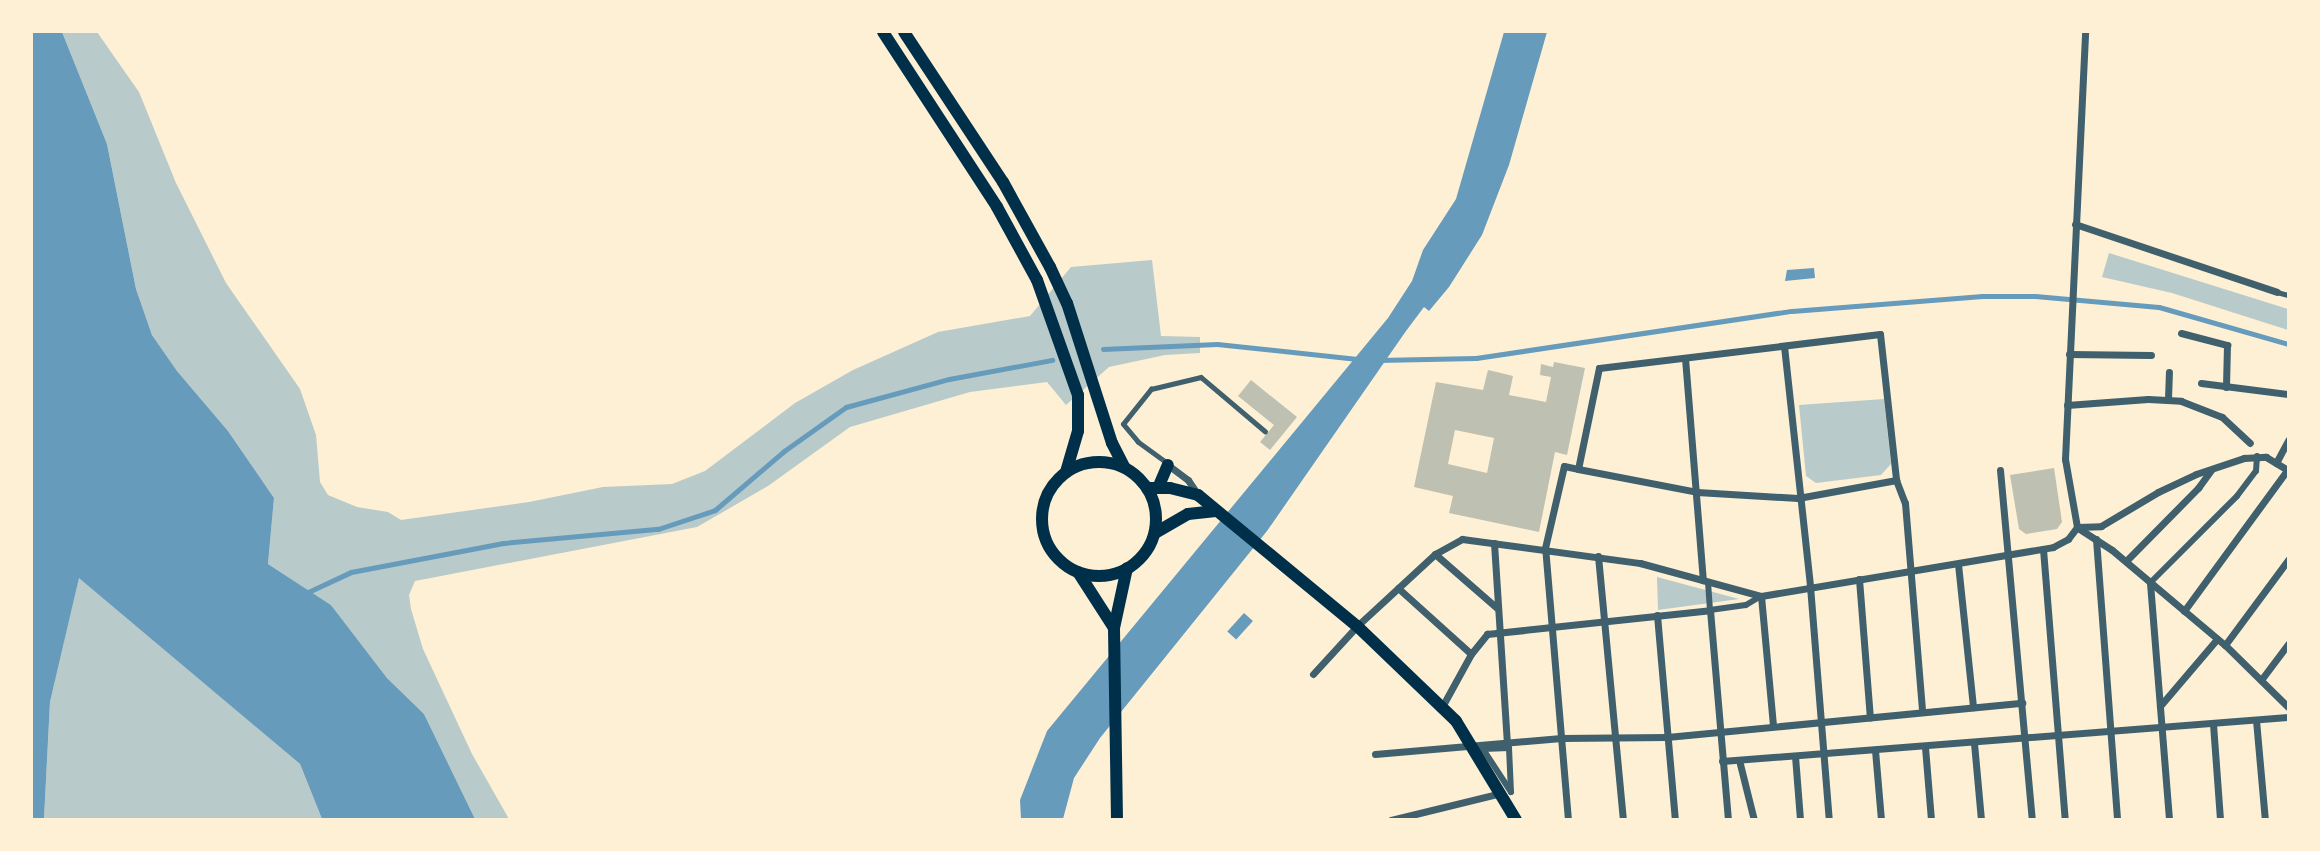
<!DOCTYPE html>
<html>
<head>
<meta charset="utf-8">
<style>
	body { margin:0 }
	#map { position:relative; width:2320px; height:851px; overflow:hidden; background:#fdf0d5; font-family:"Asap Condensed",sans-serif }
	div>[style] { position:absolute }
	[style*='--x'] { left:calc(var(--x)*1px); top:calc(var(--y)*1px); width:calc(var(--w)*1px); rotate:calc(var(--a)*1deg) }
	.green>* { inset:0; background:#b9caca }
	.water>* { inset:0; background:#669bbc; transform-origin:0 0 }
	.stream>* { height:5px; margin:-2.5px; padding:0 2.5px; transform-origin:2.5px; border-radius:2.5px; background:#669bbc }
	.building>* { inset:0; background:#bec0b2 }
	.service>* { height:4.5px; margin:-2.25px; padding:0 2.25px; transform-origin:2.25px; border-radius:2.25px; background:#3f606c }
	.pedestrian>* { height:6px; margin:-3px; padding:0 3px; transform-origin:3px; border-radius:3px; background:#3f606c }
	.minor>* { height:7px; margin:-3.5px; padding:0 3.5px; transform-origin:3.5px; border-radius:3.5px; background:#3f606c }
	.secondary>* { height:12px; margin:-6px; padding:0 6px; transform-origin:6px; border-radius:6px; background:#003049 }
	.primary>* { height:12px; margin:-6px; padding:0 6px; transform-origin:6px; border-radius:6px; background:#003049 }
	.primary>.ring { margin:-6px; padding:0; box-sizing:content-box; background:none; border:12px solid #003049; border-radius:50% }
	span { translate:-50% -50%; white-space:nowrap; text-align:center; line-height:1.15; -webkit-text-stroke:6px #fdf0d5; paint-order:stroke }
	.frame { position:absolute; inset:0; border:33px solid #fdf0d5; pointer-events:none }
</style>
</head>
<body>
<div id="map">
	<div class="green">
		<div style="clip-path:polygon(62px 32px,97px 32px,139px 92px,176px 183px,226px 283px,300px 389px,316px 435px,320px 482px,328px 495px,357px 507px,388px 512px,401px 520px,529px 502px,603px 487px,672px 484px,705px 471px,795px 403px,853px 370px,938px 332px,1030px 316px,1071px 267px,1152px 260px,1161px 336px,1200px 337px,1200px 353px,1165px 355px,1109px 367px,1066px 405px,1047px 382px,970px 392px,850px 427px,768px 486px,697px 527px,415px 581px,409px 595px,411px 609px,423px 649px,472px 754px,509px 819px,475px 819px,424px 714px,387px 678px,331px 605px,268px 564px,274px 498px,228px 431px,177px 371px,152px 335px,136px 289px,107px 144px)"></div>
		<div style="clip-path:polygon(2109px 253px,2288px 309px,2288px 330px,2172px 293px,2102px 277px)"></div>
		<div style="clip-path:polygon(1884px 399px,1891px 464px,1881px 475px,1816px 483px,1806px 476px,1799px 405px)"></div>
		<div style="clip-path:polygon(79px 577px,300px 764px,322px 819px,44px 820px,50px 702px)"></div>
		<div style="clip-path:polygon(1657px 577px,1739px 599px,1658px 610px)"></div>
	</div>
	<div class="water">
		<div style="clip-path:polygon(32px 32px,62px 32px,107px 144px,136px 289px,152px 335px,177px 371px,228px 431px,274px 498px,268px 564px,331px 605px,387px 678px,424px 714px,475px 819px,322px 819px,300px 764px,79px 578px,50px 702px,44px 819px,32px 819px)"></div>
		<div style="clip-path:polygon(1504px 32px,1547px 32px,1509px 165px,1482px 235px,1449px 287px,1429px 311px,1424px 307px,1406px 331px,1267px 531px,1100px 738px,1074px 778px,1063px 819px,1021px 819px,1020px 800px,1047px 731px,1388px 318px,1412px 281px,1423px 250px,1456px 199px)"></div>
		<div style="clip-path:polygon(1814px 268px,1815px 278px,1785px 281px,1787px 270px)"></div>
		<div style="left:1244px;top:613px;width:12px;height:25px;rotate:42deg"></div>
	</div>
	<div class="stream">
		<div style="--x:1103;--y:349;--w:114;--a:-2.5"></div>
		<div style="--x:1217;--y:344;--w:141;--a:6.1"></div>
		<div style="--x:1378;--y:360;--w:98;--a:-1.2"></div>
		<div style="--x:1476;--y:358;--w:319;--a:-8.5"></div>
		<div style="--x:1792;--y:311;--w:191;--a:-4.5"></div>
		<div style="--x:1982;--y:296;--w:53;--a:0"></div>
		<div style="--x:2035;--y:296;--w:124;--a:5.1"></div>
		<div style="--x:2159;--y:307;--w:134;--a:16"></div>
		<div style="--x:306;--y:593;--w:50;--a:-25"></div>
		<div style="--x:351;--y:572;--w:155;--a:-10.8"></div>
		<div style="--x:503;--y:543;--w:156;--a:-5.2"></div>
		<div style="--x:658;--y:529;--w:60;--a:-18.4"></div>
		<div style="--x:715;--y:510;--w:91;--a:-40.5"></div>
		<div style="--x:784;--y:451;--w:76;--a:-35.4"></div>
		<div style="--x:846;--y:407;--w:107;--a:-15.2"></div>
		<div style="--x:949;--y:379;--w:105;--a:-10.5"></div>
	</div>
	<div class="building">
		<div style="clip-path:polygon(evenodd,1554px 362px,1585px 368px,1567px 455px,1555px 452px,1539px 532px,1449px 513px,1453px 496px,1414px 487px,1436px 382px,1483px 390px,1488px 370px,1501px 373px,1513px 376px,1509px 395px,1546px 402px,1551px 377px,1540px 375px,1541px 364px,1553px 367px,1554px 362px,1455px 430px,1494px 438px,1487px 473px,1448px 464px,1455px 430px)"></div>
		<div style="clip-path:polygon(1251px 380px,1297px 417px,1270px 450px,1260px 442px,1274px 425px,1238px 396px)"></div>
		<div style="clip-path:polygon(2054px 468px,2062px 522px,2057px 529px,2026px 534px,2019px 529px,2010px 475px)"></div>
	</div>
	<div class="service">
		<div style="--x:2277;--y:292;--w:11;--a:15"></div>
		<div style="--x:1168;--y:464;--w:37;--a:-144"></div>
		<div style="--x:1138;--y:442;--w:23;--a:-130"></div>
		<div style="--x:1123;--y:424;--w:45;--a:-51.3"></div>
		<div style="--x:1151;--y:389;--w:51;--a:-13.5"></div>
		<div style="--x:1201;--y:377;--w:84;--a:40.2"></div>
	</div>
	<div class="pedestrian">
		<div style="--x:1708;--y:582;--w:28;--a:86"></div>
		<div style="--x:1710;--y:610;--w:36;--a:-8"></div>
		<div style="--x:1746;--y:605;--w:17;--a:-31"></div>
		<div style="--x:2150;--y:583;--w:123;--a:-45"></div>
		<div style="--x:2237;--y:496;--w:31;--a:-53"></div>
		<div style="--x:2256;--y:471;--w:15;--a:-86"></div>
		<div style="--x:1509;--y:748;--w:44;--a:87.4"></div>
		<div style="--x:1511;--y:792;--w:51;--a:-123.1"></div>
		<div style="--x:1483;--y:749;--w:26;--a:-2"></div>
	</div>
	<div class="minor">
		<div style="--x:2075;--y:224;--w:213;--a:18.6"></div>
		<div style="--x:2181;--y:333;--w:48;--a:14.6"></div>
		<div style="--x:2227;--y:345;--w:42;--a:91.4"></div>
		<div style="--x:1784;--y:346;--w:241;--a:83.8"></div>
		<div style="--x:1810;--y:586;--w:235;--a:85.4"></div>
		<div style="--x:2069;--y:354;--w:82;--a:0.7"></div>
		<div style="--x:1685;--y:358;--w:223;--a:85.4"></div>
		<div style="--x:2201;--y:383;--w:88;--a:7.2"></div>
		<div style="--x:2168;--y:399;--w:27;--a:-88"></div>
		<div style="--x:2067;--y:405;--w:81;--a:-4.2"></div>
		<div style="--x:2148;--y:399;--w:33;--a:3"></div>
		<div style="--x:2181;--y:401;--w:44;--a:21.3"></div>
		<div style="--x:2222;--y:417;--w:38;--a:43"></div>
		<div style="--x:2276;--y:463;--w:26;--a:-62"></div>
		<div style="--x:1168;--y:465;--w:25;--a:37"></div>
		<div style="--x:1188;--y:480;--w:18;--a:56"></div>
		<div style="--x:1578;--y:469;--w:121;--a:10.9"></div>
		<div style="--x:1697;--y:492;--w:101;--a:3.4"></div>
		<div style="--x:1798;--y:498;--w:100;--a:-10.4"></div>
		<div style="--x:2000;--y:470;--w:351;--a:84.8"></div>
		<div style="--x:2077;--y:527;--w:69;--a:-100"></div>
		<div style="--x:2065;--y:459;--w:427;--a:-87.3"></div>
		<div style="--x:2078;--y:528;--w:40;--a:32.9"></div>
		<div style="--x:2112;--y:550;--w:148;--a:40.1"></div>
		<div style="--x:2225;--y:645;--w:88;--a:44.5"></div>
		<div style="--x:2096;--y:539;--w:282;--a:85.7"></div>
		<div style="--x:1494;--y:543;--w:199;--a:86.3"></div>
		<div style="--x:2043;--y:549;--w:272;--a:85.4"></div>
		<div style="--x:1435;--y:554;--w:82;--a:41.1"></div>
		<div style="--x:1598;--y:556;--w:265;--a:84.6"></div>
		<div style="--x:2126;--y:561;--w:103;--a:-45.4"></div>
		<div style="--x:2198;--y:488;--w:22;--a:-54"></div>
		<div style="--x:1958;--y:564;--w:144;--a:84"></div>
		<div style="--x:1859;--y:579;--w:139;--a:85.5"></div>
		<div style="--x:2150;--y:583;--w:238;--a:85.4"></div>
		<div style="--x:1398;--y:588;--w:98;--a:42.1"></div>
		<div style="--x:1761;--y:596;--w:130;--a:84.7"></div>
		<div style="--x:2184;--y:611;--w:176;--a:-53.8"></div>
		<div style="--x:1657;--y:615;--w:206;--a:85"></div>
		<div style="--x:2225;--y:645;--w:106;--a:-53.5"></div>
		<div style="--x:1313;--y:674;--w:65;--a:-47.5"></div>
		<div style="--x:1357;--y:626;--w:106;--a:-42.7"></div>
		<div style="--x:1435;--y:554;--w:31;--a:-29"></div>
		<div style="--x:1462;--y:539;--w:180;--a:7.7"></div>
		<div style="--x:1640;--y:563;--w:125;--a:15.3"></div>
		<div style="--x:1761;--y:596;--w:296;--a:-9.5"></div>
		<div style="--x:2053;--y:547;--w:17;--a:-28"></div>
		<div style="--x:2068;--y:539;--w:15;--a:-53"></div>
		<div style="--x:2077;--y:527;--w:24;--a:-2"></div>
		<div style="--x:2101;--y:526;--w:66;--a:-30.8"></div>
		<div style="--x:2158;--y:492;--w:42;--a:-25.3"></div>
		<div style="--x:2196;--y:474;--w:51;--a:-18.4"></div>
		<div style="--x:2244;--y:458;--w:22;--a:-3"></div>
		<div style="--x:2266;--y:457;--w:26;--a:31"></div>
		<div style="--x:2261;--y:680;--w:45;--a:-53.1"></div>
		<div style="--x:1443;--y:705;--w:58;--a:-61.2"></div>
		<div style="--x:1471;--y:654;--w:26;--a:-51"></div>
		<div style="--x:1487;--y:634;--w:224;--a:-6.1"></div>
		<div style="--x:1710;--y:610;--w:211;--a:85.1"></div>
		<div style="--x:2160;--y:706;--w:88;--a:-49.6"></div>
		<div style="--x:2256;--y:720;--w:100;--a:84.9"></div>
		<div style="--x:2213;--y:724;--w:96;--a:85.8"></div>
		<div style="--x:1974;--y:743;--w:77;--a:84.8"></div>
		<div style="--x:1925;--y:747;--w:73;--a:85.3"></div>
		<div style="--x:1875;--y:750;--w:70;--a:85.1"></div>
		<div style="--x:1375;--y:754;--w:187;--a:-4.9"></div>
		<div style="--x:1561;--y:738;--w:106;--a:-0.5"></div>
		<div style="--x:1667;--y:737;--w:357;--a:-5.5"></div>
		<div style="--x:1795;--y:756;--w:64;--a:85.5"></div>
		<div style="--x:1739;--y:760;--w:62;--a:76"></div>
		<div style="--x:1722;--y:761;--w:568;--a:-4.45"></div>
		<div style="--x:1391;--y:820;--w:113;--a:-13.8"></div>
		<div style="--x:1568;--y:820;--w:273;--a:-94.8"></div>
		<div style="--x:1545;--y:548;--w:84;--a:-77"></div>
		<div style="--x:1564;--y:466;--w:14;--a:12"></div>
		<div style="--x:1578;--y:469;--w:103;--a:-78.3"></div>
		<div style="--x:1599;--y:368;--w:283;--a:-6.9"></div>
		<div style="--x:1880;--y:334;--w:147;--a:83.7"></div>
		<div style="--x:1896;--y:480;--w:25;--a:69"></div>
		<div style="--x:1905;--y:503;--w:209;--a:85.3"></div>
	</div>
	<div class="secondary">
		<div style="--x:1147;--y:488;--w:23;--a:0"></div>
		<div style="--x:1170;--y:488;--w:29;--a:14"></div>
		<div style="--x:1198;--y:495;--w:206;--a:39.5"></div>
		<div style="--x:1357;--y:626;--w:137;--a:43.8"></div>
		<div style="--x:1456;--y:721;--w:116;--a:58.8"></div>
		<div style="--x:1158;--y:488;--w:25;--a:-67"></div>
		<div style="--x:1155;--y:533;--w:38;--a:-30"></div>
		<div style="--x:1188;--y:514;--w:28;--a:-6"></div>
	</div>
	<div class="primary">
		<div style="--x:883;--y:32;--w:209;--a:56.9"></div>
		<div style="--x:997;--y:207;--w:83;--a:61.3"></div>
		<div style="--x:1037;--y:280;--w:122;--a:70.4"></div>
		<div style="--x:1078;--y:395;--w:36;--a:90"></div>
		<div style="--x:1078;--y:431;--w:43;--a:106.3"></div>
		<div style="--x:904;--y:32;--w:180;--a:56.6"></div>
		<div style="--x:1003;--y:182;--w:97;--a:61.1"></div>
		<div style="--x:1050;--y:267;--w:40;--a:65"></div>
		<div style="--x:1067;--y:303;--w:147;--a:72.2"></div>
		<div style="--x:1112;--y:443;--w:27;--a:63"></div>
		<div class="ring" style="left:1042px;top:462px;width:102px;height:102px"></div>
		<div style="--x:1078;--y:572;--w:67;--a:57.3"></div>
		<div style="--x:1117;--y:820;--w:192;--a:-90.9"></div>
		<div style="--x:1114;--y:628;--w:61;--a:-77.8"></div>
	</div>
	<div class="frame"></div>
</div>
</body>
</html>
